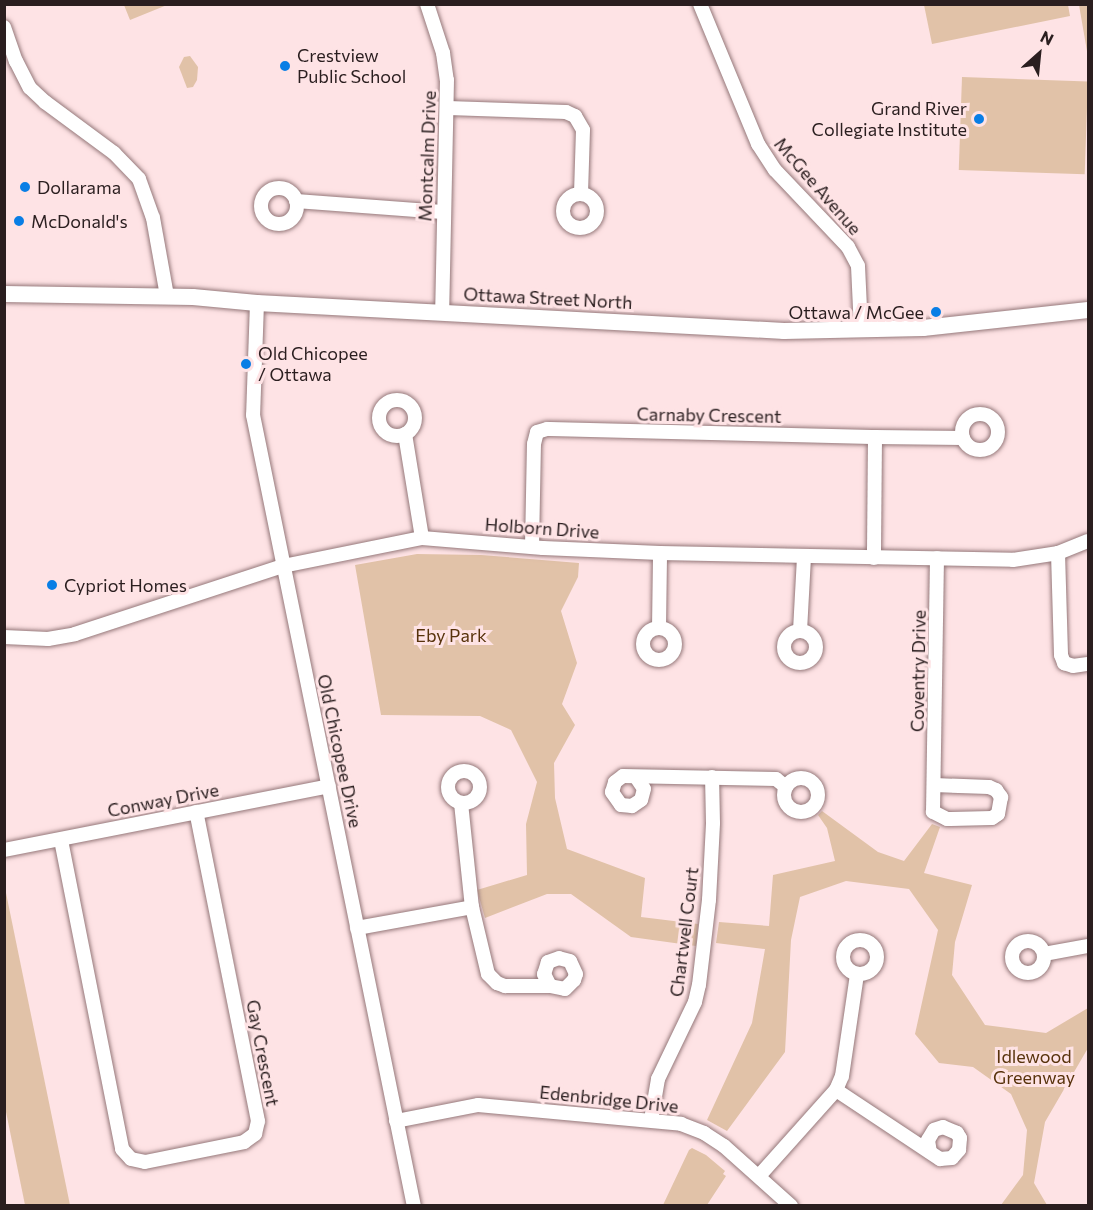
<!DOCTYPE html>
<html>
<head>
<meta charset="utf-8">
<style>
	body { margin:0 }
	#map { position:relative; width:1093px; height:1210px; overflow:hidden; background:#fee3e5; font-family:Commissioner,sans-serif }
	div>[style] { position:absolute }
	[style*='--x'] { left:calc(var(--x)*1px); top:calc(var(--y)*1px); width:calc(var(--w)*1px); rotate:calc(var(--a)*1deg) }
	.green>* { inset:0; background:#e1c2a8; transform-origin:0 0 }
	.roads { filter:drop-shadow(0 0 2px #95787a) drop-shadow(0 0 2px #95787a) }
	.minor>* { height:14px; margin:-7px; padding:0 7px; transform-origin:7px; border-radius:7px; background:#fff }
	.minor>.ring { margin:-7px; padding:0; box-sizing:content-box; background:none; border:14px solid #fff; border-radius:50% }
	.major>* { height:16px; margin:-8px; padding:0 8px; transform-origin:8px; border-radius:8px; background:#fff }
	.dots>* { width:16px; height:16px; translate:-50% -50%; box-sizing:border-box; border:3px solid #fee3e5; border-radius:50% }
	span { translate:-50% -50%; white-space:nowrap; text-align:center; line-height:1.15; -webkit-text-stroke:6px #fee3e5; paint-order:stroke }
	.poi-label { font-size:18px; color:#2a1e1f }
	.left { translate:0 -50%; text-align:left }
	.right { translate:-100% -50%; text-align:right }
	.street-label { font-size:18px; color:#2a1e1f }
	.park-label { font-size:18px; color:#57320b }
	.frame { position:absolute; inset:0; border:6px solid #2a1e1f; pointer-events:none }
	.north { position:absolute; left:1009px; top:24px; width:60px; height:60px; -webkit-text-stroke:4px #fee3e5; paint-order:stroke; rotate:27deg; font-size:16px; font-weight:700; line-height:24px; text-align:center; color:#2a1e1f }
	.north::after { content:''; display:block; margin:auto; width:21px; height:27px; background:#2a1e1f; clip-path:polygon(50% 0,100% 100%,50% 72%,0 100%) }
</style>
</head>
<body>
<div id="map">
	<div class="green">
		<div style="clip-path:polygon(124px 5px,167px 5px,130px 20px)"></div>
		<div style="clip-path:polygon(924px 5px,1068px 5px,1070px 16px,932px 44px)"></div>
		<div style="clip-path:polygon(1079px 5px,1088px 5px,1088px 57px)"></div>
		<div style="clip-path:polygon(190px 56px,198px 67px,197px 80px,193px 87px,187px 88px,179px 67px,184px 57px)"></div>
		<div style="left:962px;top:77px;width:126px;height:93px;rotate:2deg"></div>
		<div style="clip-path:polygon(417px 554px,481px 555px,579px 563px,578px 577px,561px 611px,577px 663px,562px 704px,575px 725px,554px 763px,555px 798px,567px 849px,645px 878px,641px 917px,698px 924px,696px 946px,631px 937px,571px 894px,547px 894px,485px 918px,477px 890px,527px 875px,526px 824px,537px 782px,511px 730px,480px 716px,381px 715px,355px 565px)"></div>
		<div style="clip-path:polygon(822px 811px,878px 852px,904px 861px,932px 824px,940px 827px,924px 873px,972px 885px,955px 942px,952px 975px,985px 1025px,1046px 1033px,1088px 1008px,1088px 1048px,1045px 1122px,1034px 1183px,1047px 1205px,1001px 1205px,1023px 1175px,1027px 1130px,1011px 1094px,973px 1067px,939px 1063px,915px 1034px,938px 930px,909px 889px,846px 881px,800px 897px,791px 940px,785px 1052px,727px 1131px,707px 1120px,752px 1023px,765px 949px,716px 943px,719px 922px,769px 926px,773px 875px,835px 861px,827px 828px,818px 815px)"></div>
		<div style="clip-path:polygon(5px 888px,70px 1205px,25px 1205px,5px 1107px)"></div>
		<div style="clip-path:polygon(692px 1148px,706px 1155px,725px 1171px,723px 1174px,726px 1176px,707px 1205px,663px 1205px,689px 1150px)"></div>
	</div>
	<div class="roads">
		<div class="minor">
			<div style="--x:427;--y:4;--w:52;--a:71.9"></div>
			<div style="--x:443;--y:53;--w:27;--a:82"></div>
			<div style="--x:447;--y:80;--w:232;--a:91.2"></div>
			<div style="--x:700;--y:4;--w:152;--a:67.5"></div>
			<div style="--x:758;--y:144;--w:31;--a:57"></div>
			<div style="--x:775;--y:170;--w:106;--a:46.5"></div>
			<div style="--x:848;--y:247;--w:21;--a:62"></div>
			<div style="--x:858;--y:266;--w:64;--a:87.3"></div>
			<div style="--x:4;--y:27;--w:36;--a:71"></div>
			<div style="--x:16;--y:61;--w:30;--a:63"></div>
			<div style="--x:30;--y:88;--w:21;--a:43"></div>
			<div style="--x:45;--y:102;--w:86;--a:36.5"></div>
			<div style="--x:114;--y:153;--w:36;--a:46"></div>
			<div style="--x:139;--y:179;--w:41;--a:70.3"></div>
			<div style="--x:153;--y:218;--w:79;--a:79.8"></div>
			<div style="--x:448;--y:108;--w:118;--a:1.9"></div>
			<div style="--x:566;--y:112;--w:10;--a:24"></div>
			<div style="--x:575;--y:116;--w:16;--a:60"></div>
			<div style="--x:583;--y:130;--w:64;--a:91.8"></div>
			<div class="ring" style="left:261px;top:188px;width:22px;height:22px"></div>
			<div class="ring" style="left:563px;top:194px;width:20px;height:20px"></div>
			<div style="--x:296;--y:201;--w:147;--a:4.3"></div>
			<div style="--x:257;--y:303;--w:112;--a:92"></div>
			<div style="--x:253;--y:415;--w:807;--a:78.5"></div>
			<div class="ring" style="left:379px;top:400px;width:22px;height:22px"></div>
			<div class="ring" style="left:962px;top:414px;width:22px;height:22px"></div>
			<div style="--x:405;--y:434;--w:105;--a:80.7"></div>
			<div style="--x:875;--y:437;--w:88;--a:0.7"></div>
			<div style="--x:532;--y:547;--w:103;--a:-88.9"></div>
			<div style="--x:534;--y:444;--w:12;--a:-76"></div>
			<div style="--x:537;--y:432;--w:10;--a:-17"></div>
			<div style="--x:547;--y:429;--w:328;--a:1.4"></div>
			<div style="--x:875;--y:437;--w:121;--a:90.5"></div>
			<div style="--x:1058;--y:553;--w:102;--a:88.3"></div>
			<div style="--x:1061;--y:655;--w:9;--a:69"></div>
			<div style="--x:1064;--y:663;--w:9;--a:18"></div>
			<div style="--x:1073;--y:666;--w:15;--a:-8"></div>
			<div class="ring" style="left:643px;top:628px;width:18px;height:18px"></div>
			<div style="--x:659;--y:628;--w:75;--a:-89.2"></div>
			<div style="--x:800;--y:631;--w:74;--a:-86.9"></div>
			<div class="ring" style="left:784px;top:631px;width:18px;height:18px"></div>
			<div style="--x:4;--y:637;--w:44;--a:2.6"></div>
			<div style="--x:48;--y:639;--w:27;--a:-10"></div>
			<div style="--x:75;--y:634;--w:219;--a:-18.1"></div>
			<div style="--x:283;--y:566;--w:142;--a:-11.4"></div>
			<div style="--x:422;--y:538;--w:121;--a:4.7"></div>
			<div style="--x:543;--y:548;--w:117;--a:2.4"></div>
			<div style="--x:660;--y:553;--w:353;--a:1.1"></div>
			<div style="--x:1013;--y:560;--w:46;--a:-8.8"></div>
			<div style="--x:1058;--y:553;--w:32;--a:-22"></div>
			<div class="ring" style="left:448px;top:771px;width:18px;height:18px"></div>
			<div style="--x:636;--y:777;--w:14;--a:56"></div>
			<div style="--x:644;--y:789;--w:11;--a:105"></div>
			<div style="--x:641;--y:800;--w:11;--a:146"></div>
			<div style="--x:632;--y:806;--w:11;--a:-175"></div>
			<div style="--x:621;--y:805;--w:16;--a:-125"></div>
			<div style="--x:612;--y:792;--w:10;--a:-73"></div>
			<div style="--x:615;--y:782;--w:10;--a:-37"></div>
			<div style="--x:623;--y:776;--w:153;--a:1.1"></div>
			<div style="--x:776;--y:779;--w:13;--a:39"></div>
			<div class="ring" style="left:784px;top:778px;width:20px;height:20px"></div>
			<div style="--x:934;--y:785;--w:55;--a:2.1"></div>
			<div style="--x:989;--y:787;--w:8;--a:23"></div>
			<div style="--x:996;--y:790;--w:9;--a:54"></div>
			<div style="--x:1001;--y:797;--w:17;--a:100"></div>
			<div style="--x:998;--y:814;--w:7;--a:146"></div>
			<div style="--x:992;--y:818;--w:45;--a:178.7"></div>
			<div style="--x:947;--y:819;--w:16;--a:-153"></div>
			<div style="--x:933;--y:812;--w:254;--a:-89.1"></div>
			<div style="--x:461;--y:803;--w:105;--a:84"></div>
			<div style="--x:472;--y:907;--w:69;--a:76.6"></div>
			<div style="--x:488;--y:974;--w:13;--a:45"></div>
			<div style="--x:497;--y:983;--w:9;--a:21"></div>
			<div style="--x:505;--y:986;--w:45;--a:0"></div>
			<div style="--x:550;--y:986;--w:15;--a:11"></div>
			<div style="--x:565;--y:989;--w:13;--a:-45"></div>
			<div style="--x:574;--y:980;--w:6;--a:-72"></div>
			<div style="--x:576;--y:974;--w:14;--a:-115"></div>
			<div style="--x:570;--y:961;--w:11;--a:-165"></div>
			<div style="--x:559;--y:958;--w:12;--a:160"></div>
			<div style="--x:548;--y:962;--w:13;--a:108"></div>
			<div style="--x:544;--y:974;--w:13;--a:63"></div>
			<div style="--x:61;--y:840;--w:315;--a:78.8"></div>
			<div style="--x:122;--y:1149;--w:13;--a:48"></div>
			<div style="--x:131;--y:1159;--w:14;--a:12"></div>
			<div style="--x:145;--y:1162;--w:101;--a:-11.4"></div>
			<div style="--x:244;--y:1142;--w:14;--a:-36"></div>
			<div style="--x:255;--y:1134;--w:13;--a:-77"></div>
			<div style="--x:258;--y:1121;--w:315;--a:-101.3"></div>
			<div style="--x:4;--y:850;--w:331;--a:-11.1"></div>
			<div style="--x:357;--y:928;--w:117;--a:-10.3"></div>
			<div class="ring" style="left:843px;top:940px;width:20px;height:20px"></div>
			<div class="ring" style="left:1012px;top:941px;width:18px;height:18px"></div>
			<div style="--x:1044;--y:954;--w:45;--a:-10.3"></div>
			<div style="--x:836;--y:1090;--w:125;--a:33.6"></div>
			<div style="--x:940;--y:1159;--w:12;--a:-5"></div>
			<div style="--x:952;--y:1158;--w:11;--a:-49"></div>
			<div style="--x:959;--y:1150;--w:12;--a:-85"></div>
			<div style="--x:960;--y:1138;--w:6;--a:-121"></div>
			<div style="--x:957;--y:1133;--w:15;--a:-157"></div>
			<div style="--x:943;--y:1127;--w:9;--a:162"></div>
			<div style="--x:934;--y:1130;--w:12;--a:121"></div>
			<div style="--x:928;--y:1140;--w:12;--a:81"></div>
			<div style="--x:651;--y:1120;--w:42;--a:-80.3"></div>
			<div style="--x:658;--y:1079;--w:85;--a:-64.3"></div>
			<div style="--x:695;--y:1002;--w:17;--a:-77"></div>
			<div style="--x:699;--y:985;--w:86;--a:-83.3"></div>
			<div style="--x:709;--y:900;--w:77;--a:-87"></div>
			<div style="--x:713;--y:823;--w:46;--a:-91.2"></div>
			<div style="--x:396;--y:1121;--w:84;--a:-11"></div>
			<div style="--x:478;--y:1105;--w:204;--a:5.3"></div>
			<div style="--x:681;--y:1124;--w:25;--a:21"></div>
			<div style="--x:704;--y:1133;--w:24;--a:33"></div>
			<div style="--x:724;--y:1146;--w:90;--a:41.8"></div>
			<div style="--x:759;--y:1176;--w:115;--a:-48.2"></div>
			<div style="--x:836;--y:1090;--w:15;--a:-67"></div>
			<div style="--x:842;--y:1076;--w:103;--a:-81.6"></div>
		</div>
		<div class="major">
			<div style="--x:4;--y:294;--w:189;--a:0.9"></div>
			<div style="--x:193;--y:297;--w:64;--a:5.4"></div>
			<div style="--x:257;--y:303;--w:528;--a:3.04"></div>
			<div style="--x:784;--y:331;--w:139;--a:-1.2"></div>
			<div style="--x:923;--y:328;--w:166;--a:-6.2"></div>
		</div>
	</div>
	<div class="dots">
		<div style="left:285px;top:66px;background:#097ee5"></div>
		<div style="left:979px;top:119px;background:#097ee5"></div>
		<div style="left:25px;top:187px;background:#097ee5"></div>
		<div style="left:19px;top:221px;background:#097ee5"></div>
		<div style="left:936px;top:312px;background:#097ee5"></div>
		<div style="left:246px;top:364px;background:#097ee5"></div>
		<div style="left:52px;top:585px;background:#097ee5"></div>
	</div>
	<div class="poi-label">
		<span class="left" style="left:297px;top:66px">Crestview<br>Public School</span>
		<span class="right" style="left:967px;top:119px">Grand River<br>Collegiate Institute</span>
		<span class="left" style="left:37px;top:187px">Dollarama</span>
		<span class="left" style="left:31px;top:221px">McDonald's</span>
		<span class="right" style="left:924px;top:312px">Ottawa / McGee</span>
		<span class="left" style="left:258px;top:364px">Old Chicopee<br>/ Ottawa</span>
		<span class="left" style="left:64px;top:585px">Cypriot Homes</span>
	</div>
	<div class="street-label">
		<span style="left:427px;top:156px;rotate:-88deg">Montcalm Drive</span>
		<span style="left:818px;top:186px;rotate:49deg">McGee Avenue</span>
		<span style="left:548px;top:298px;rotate:3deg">Ottawa Street North</span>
		<span style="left:709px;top:415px;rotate:1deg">Carnaby Crescent</span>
		<span style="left:542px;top:528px;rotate:4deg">Holborn Drive</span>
		<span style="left:918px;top:671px;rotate:-89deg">Coventry Drive</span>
		<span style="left:340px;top:751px;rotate:78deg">Old Chicopee Drive</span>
		<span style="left:163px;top:800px;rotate:-11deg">Conway Drive</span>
		<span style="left:684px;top:932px;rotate:-83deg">Chartwell Court</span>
		<span style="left:263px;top:1053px;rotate:79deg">Gay Crescent</span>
		<span style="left:609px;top:1099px;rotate:6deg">Edenbridge Drive</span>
	</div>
	<div class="park-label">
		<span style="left:451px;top:635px">Eby Park</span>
		<span style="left:1034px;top:1067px">Idlewood<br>Greenway</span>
	</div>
	<div class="frame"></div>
	<div class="north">N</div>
</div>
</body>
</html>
